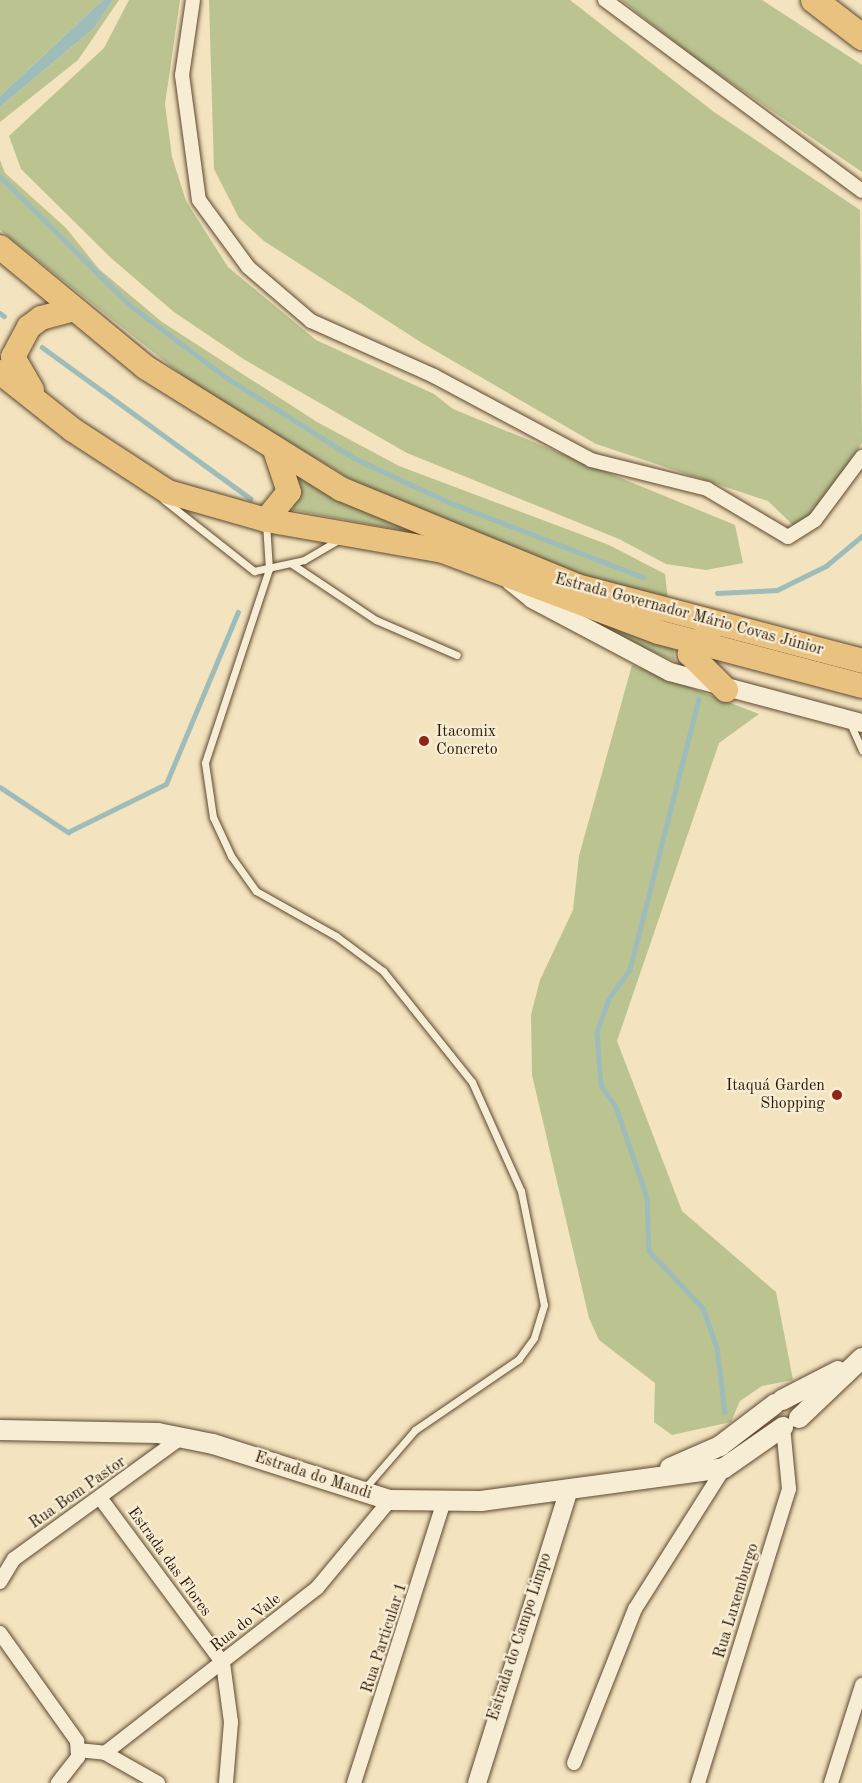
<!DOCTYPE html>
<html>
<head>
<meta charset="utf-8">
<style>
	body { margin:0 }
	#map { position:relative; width:862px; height:1783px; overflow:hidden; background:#f3e3be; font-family:"Old Standard TT",serif }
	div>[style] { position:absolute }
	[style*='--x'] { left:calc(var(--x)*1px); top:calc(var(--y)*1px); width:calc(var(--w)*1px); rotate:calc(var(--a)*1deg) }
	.green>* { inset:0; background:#bbc391 }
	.water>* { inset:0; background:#9ebcba }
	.stream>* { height:4.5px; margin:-2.25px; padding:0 2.25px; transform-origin:2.25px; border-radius:2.25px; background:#9ebcba }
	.roads { filter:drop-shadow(0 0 2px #5d4830) drop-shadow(0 0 2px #5d4830) }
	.service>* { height:7px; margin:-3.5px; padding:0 3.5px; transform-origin:3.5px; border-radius:3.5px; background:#f7edd5 }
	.minor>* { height:14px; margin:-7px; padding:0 7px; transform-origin:7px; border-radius:7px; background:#f7edd5 }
	.tertiary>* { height:18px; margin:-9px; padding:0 9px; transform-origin:9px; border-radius:9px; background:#f7edd5 }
	.secondary>* { height:20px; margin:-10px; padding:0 10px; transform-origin:10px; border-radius:10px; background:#f7edd5 }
	.trunk>* { height:24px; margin:-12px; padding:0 12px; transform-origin:12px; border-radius:12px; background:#eac27f }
	.motorway>* { height:26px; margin:-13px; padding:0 13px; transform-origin:13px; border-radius:13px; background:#eac27f }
	.dots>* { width:16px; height:16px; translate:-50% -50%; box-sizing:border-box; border:3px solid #f7edd5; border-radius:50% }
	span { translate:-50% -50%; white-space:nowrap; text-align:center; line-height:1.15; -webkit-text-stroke:4.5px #f7edd5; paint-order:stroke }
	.street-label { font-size:16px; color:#2b1500 }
	.poi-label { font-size:16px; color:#2b1500 }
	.left { translate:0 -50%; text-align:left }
	.right { translate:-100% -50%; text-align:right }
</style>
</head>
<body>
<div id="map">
	<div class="green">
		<div style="clip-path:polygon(0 0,103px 0,0 96px)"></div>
		<div style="clip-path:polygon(113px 0,119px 0,78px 60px,0 122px,0 107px,94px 28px)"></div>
		<div style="clip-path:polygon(129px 0,180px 0,165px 104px,172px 157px,186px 201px,228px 267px,316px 340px,434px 394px,453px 409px,735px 525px,743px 563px,706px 570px,666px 564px,619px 539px,407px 453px,245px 360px,174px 312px,111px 258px,21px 169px,9px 136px,104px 48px)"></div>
		<div style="clip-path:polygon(209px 0,570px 0,714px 112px,860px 210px,862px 443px,816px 516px,797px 529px,768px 501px,596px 444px,422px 343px,264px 241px,239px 218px,214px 169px)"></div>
		<div style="clip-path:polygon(621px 0,762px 0,862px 65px,862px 172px,702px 63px)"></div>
		<div style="clip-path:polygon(0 160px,5px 173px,66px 228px,99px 269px,162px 322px,317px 422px,399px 466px,609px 545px,665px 574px,668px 600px,562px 572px,380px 497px,197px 387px,0 230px)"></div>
		<div style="clip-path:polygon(296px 472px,421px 534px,293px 510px)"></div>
		<div style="clip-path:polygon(595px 621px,673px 645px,675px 661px,634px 644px)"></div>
		<div style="clip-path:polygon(632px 665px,759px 714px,719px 743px,617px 1041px,682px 1211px,776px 1292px,793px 1380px,762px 1386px,740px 1401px,731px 1422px,672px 1435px,654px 1422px,655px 1383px,599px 1340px,589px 1318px,532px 1075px,531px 1015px,540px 980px,573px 910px,579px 856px)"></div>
	</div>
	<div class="water">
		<div style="clip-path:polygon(103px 0,113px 0,94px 28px,0 107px,0 96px)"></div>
	</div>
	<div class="stream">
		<div style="--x:0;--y:176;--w:183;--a:44.8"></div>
		<div style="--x:130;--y:305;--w:121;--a:37"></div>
		<div style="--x:227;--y:378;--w:150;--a:32.2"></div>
		<div style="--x:354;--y:458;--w:107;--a:24.9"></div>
		<div style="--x:451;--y:503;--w:206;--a:21.1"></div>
		<div style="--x:0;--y:313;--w:5;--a:37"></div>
		<div style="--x:42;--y:347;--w:258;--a:36"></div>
		<div style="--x:717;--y:593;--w:60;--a:-2.9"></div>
		<div style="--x:777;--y:590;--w:55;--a:-26.1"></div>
		<div style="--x:826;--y:566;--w:47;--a:-39.8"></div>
		<div style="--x:699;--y:699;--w:280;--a:104.3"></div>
		<div style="--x:630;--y:970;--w:36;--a:126"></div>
		<div style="--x:609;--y:999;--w:35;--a:110"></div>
		<div style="--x:597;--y:1032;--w:53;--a:85.7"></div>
		<div style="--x:601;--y:1085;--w:27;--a:56"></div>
		<div style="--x:616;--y:1107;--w:95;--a:71"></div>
		<div style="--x:647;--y:1197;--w:54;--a:87.9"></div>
		<div style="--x:649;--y:1251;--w:79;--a:46.5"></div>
		<div style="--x:703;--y:1308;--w:42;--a:70.7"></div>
		<div style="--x:717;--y:1348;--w:65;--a:83"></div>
		<div style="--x:0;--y:787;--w:82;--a:33.5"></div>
		<div style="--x:68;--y:832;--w:109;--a:-26.1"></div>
		<div style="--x:166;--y:784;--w:186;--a:-67.3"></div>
	</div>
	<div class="roads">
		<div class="service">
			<div style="--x:164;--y:500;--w:115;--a:38.3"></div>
			<div style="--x:254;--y:571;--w:51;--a:-12.4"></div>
			<div style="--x:304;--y:560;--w:42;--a:-30.3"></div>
			<div style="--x:266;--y:523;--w:46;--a:86.3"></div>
			<div style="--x:269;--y:569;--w:204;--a:108.3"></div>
			<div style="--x:205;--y:763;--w:55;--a:81.6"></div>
			<div style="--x:213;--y:817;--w:43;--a:65.2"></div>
			<div style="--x:231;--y:856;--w:43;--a:54.5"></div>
			<div style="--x:256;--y:891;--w:92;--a:29.4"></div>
			<div style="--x:336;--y:936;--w:59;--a:36.7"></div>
			<div style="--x:383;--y:971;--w:142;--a:51.3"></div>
			<div style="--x:472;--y:1082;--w:120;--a:65.8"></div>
			<div style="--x:521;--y:1191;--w:116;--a:78.6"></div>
			<div style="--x:544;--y:1305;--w:34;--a:107"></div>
			<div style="--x:534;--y:1338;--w:26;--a:126"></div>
			<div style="--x:519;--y:1359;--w:126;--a:145.7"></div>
			<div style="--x:415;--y:1430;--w:78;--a:130.8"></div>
			<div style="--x:292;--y:564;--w:101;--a:33.7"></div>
			<div style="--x:376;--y:620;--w:88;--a:23.4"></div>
			<div style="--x:850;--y:723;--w:30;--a:66"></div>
		</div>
		<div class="minor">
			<div style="--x:193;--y:0;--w:76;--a:98.3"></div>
			<div style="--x:182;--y:75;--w:126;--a:82.3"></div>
			<div style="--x:199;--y:200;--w:83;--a:53.8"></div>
			<div style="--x:248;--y:267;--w:83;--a:40.6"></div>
			<div style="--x:311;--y:321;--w:135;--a:24.1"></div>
			<div style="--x:434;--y:376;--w:178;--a:28.1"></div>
			<div style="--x:591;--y:460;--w:120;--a:14"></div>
			<div style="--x:707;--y:489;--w:94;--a:30.7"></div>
			<div style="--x:788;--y:537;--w:32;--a:-32"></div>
			<div style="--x:815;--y:520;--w:79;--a:-53.3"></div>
			<div style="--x:605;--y:0;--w:320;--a:36.6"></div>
			<div style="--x:101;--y:1499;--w:204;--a:53.4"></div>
			<div style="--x:223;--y:1663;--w:60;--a:82.3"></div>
			<div style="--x:231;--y:1722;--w:61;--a:94.7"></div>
			<div style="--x:0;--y:1582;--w:27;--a:-59"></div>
			<div style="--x:14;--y:1559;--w:208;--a:-36"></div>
			<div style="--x:0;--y:1633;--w:133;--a:54.5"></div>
			<div style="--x:77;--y:1741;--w:16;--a:86"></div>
			<div style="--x:78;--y:1757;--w:33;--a:128"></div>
			<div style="--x:78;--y:1750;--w:27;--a:6"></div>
			<div style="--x:105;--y:1753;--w:61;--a:29.5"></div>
			<div style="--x:105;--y:1753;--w:269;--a:-37.9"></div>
			<div style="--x:317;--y:1588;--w:114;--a:-50.3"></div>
			<div style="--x:574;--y:1763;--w:166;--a:-68.4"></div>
			<div style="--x:635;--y:1609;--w:167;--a:-57.7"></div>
			<div style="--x:354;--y:1783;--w:296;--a:-72.3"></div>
			<div style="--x:698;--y:1783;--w:308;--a:-72.8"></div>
			<div style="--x:789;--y:1489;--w:62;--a:-95.5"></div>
			<div style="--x:831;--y:1783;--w:103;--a:-72.4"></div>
		</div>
		<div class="tertiary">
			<div style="--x:510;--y:581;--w:28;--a:39"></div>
			<div style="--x:532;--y:599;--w:156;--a:27.9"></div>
			<div style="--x:670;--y:672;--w:199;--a:14.9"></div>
			<div style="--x:477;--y:1783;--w:304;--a:-72.6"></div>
		</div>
		<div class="secondary">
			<div style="--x:782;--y:1400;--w:63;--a:-27.4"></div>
			<div style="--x:799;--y:1418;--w:87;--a:-43.6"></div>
			<div style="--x:0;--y:1430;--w:158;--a:1.1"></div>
			<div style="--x:158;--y:1433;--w:56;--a:11.3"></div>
			<div style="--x:213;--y:1444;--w:186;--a:17.6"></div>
			<div style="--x:390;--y:1500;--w:91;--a:0.6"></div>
			<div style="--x:481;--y:1501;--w:245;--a:-7.7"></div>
			<div style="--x:724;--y:1468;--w:72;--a:-34.8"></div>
			<div style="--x:670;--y:1468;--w:55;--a:-23.7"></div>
			<div style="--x:720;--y:1446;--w:69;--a:-37.4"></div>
		</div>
		<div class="trunk">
			<div style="--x:0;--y:247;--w:188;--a:39.6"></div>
			<div style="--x:145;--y:367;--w:231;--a:31.9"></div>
			<div style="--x:341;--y:489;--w:255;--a:22.3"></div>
			<div style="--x:577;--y:586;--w:295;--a:14.7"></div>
			<div style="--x:0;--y:372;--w:93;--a:38.5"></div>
			<div style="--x:73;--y:430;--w:113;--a:33.1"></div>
			<div style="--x:168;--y:492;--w:102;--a:15.9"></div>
			<div style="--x:266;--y:520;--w:180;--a:9.9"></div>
			<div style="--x:443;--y:551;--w:230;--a:20.6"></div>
			<div style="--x:658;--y:632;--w:211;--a:14.8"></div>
			<div style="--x:32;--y:390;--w:38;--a:-120"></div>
			<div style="--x:13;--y:357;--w:34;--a:-62"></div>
			<div style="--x:29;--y:327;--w:15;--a:-37"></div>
			<div style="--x:41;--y:318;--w:30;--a:-15"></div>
			<div style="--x:266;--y:520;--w:36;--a:-51"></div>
			<div style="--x:289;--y:492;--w:41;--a:-108.4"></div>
			<div style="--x:708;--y:633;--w:28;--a:131"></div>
			<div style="--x:690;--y:654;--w:51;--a:45"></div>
		</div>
		<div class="motorway">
			<div style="--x:814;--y:0;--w:61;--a:37.6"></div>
		</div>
	</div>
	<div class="dots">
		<div style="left:424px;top:741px;background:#8f2418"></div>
		<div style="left:837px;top:1095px;background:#8f2418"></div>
	</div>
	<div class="street-label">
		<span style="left:689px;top:615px;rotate:15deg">Estrada Governador Mário Covas Júnior</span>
		<span style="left:313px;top:1476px;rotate:18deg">Estrada do Mandi</span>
		<span style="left:78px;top:1493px;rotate:-35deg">Rua Bom Pastor</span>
		<span style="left:169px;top:1562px;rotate:54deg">Estrada das Flores</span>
		<span style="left:737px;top:1601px;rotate:-73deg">Rua Luxemburgo</span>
		<span style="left:246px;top:1623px;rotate:-38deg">Rua do Vale</span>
		<span style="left:520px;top:1637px;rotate:-72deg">Estrada do Campo Limpo</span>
		<span style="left:385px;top:1638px;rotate:-72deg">Rua Particular 1</span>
	</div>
	<div class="poi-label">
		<span class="left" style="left:436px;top:741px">Itacomix<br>Concreto</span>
		<span class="right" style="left:825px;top:1095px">Itaquá Garden<br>Shopping</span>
	</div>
</div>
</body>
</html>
